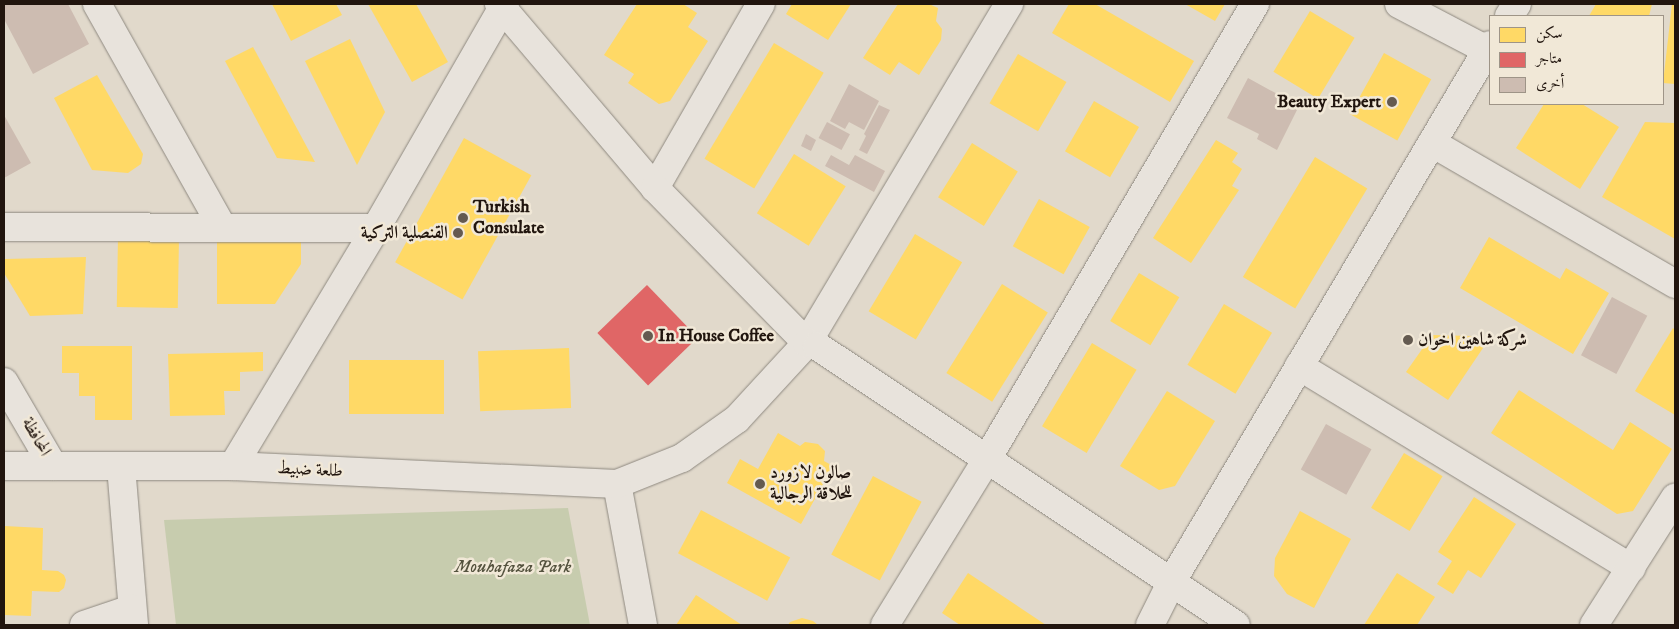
<!DOCTYPE html>
<html>
<head>
<meta charset="utf-8">
<style>
	body { margin:0 }
	#map { position:relative; width:1679px; height:629px; overflow:hidden; background:#e1d9cb; font-family:"IM FELL DW Pica",Amiri,serif }
	div>[style] { position:absolute }
	[style*='--x'] { left:calc(var(--x)*1px); top:calc(var(--y)*1px); width:calc(var(--w)*1px); rotate:calc(var(--a)*1deg) }
	.green>* { inset:0; background:#c7ccae }
	.homes>* { inset:0; background:#ffd966; transform-origin:0 0 }
	.shops>* { inset:0; background:#e06666; transform-origin:0 0 }
	.building>* { inset:0; background:#cdbcb1; transform-origin:0 0 }
	.roads { filter:drop-shadow(0 0 1px #8e8980) drop-shadow(0 0 1px #8e8980) }
	.street>* { height:28px; margin:-14px; padding:0 14px; transform-origin:14px; border-radius:14px; background:#e8e3dc }
	.secondary>* { height:28px; margin:-14px; padding:0 14px; transform-origin:14px; border-radius:14px; background:#e8e3dc }
	.dots>* { width:14px; height:14px; translate:-50% -50%; box-sizing:border-box; border:2px solid #f1e8d7; border-radius:50% }
	span { translate:-50% -50%; white-space:nowrap; text-align:center; line-height:1.15; -webkit-text-stroke:5px #f1e8d7; paint-order:stroke }
	.poi-label { font-size:18px; color:#21150e; font-weight:700 }
	.right { translate:-100% -50%; text-align:right }
	.left { translate:0 -50%; text-align:left }
	.street-label { font-size:18px; color:#21150e }
	.park-label { font-size:18px; color:#54523e; font-style:italic }
	.frame { position:absolute; inset:0; border:5px solid #21150e; pointer-events:none }
	.legend { position:absolute; left:1489px; top:15px; width:175px; height:90px; box-sizing:border-box; background:#f1e8d7; border:1px solid #9e9487; margin:0; padding:6px 9px; list-style:none; font-size:15px; color:#21150e }
	.legend li { display:flex; align-items:center; gap:10px; height:25px }
	.legend b { width:25px; border:1px solid #9e9487 }
</style>
</head>
<body>
<div id="map">
	<div class="green">
		<div style="clip-path:polygon(568px 508px,590px 625px,176px 625px,164px 520px)"></div>
	</div>
	<div class="homes">
		<div style="clip-path:polygon(272px 4px,336px 4px,342px 15px,291px 41px)"></div>
		<div style="clip-path:polygon(368px 4px,416px 4px,448px 62px,412px 82px)"></div>
		<div style="clip-path:polygon(637px 4px,683px 4px,697px 13px,688px 27px,708px 41px,670px 101px,659px 104px,628px 83px,634px 74px,604px 55px)"></div>
		<div style="clip-path:polygon(792px 4px,851px 4px,828px 40px,786px 14px)"></div>
		<div style="clip-path:polygon(898px 4px,929px 4px,938px 8px,936px 21px,942px 29px,941px 40px,919px 75px,899px 62px,890px 75px,863px 58px)"></div>
		<div style="clip-path:polygon(1069px 4px,1095px 4px,1194px 61px,1170px 102px,1052px 33px)"></div>
		<div style="clip-path:polygon(1185px 4px,1225px 4px,1215px 21px)"></div>
		<div style="clip-path:polygon(1596px 4px,1652px 4px,1649px 16px,1589px 16px)"></div>
		<div style="clip-path:polygon(1672px 4px,1675px 4px,1675px 84px,1663px 83px)"></div>
		<div style="left:1310px;top:11px;width:52px;height:71px;rotate:31deg"></div>
		<div style="clip-path:polygon(350px 39px,385px 112px,357px 165px,305px 61px)"></div>
		<div style="left:774px;top:43px;width:58px;height:135px;rotate:31deg"></div>
		<div style="clip-path:polygon(253px 47px,315px 162px,277px 158px,225px 61px)"></div>
		<div style="left:1384px;top:53px;width:54px;height:70px;rotate:29deg"></div>
		<div style="left:1018px;top:54px;width:56px;height:57px;rotate:30deg"></div>
		<div style="clip-path:polygon(97px 75px,143px 154px,141px 164px,128px 173px,92px 170px,54px 98px)"></div>
		<div style="left:1094px;top:101px;width:52px;height:58px;rotate:30deg"></div>
		<div style="clip-path:polygon(1544px 104px,1582px 104px,1619px 127px,1580px 189px,1516px 148px)"></div>
		<div style="clip-path:polygon(1645px 122px,1675px 123px,1675px 239px,1602px 197px)"></div>
		<div style="left:464px;top:138px;width:77px;height:142px;rotate:29deg"></div>
		<div style="clip-path:polygon(1216px 140px,1238px 153px,1232px 162px,1242px 169px,1232px 186px,1239px 190px,1191px 263px,1153px 238px)"></div>
		<div style="left:972px;top:143px;width:54px;height:64px;rotate:32deg"></div>
		<div style="left:794px;top:154px;width:61px;height:70px;rotate:32deg"></div>
		<div style="left:1315px;top:157px;width:61px;height:140px;rotate:31deg"></div>
		<div style="left:1039px;top:199px;width:58px;height:54px;rotate:29deg"></div>
		<div style="left:915px;top:234px;width:55px;height:90px;rotate:31deg"></div>
		<div style="clip-path:polygon(217px 235px,301px 236px,301px 264px,275px 304px,217px 304px)"></div>
		<div style="left:118px;top:237px;width:61px;height:70px;rotate:1deg"></div>
		<div style="clip-path:polygon(1489px 237px,1560px 279px,1566px 268px,1609px 293px,1573px 354px,1460px 288px)"></div>
		<div style="clip-path:polygon(86px 257px,83px 314px,30px 316px,4px 273px,5px 259px)"></div>
		<div style="left:1139px;top:273px;width:47px;height:56px;rotate:31deg"></div>
		<div style="left:1002px;top:284px;width:54px;height:105px;rotate:32deg"></div>
		<div style="left:1224px;top:304px;width:56px;height:71px;rotate:31deg"></div>
		<div style="clip-path:polygon(1673px 328px,1675px 330px,1675px 415px,1635px 391px)"></div>
		<div style="clip-path:polygon(1432px 335px,1472px 336px,1485px 345px,1448px 400px,1406px 372px)"></div>
		<div style="left:1092px;top:343px;width:52px;height:97px;rotate:31deg"></div>
		<div style="clip-path:polygon(62px 346px,132px 346px,132px 420px,95px 420px,95px 396px,79px 396px,79px 373px,62px 373px)"></div>
		<div style="left:569px;top:348px;width:60px;height:91px;rotate:88deg"></div>
		<div style="clip-path:polygon(263px 352px,263px 371px,240px 372px,240px 391px,224px 391px,225px 415px,170px 416px,168px 354px)"></div>
		<div style="left:349px;top:360px;width:95px;height:54px"></div>
		<div style="clip-path:polygon(1519px 390px,1613px 450px,1630px 422px,1672px 449px,1633px 511px,1617px 514px,1491px 433px)"></div>
		<div style="clip-path:polygon(1167px 391px,1215px 421px,1175px 486px,1159px 490px,1120px 466px)"></div>
		<div style="clip-path:polygon(778px 433px,800px 446px,805px 442px,818px 444px,825px 451px,824px 461px,833px 466px,801px 524px,727px 483px,740px 459px,758px 469px)"></div>
		<div style="left:1404px;top:453px;width:45px;height:64px;rotate:31deg"></div>
		<div style="left:873px;top:476px;width:55px;height:89px;rotate:28deg"></div>
		<div style="clip-path:polygon(1474px 497px,1516px 524px,1481px 578px,1468px 570px,1453px 594px,1437px 584px,1452px 561px,1438px 552px)"></div>
		<div style="left:701px;top:510px;width:101px;height:49px;rotate:28deg"></div>
		<div style="clip-path:polygon(1300px 511px,1351px 539px,1314px 608px,1287px 594px,1274px 576px,1275px 558px)"></div>
		<div style="clip-path:polygon(4px 526px,43px 528px,42px 570px,58px 571px,64px 575px,66px 580px,64px 588px,59px 592px,32px 591px,31px 616px,4px 615px)"></div>
		<div style="clip-path:polygon(968px 573px,1046px 625px,960px 625px,942px 613px)"></div>
		<div style="clip-path:polygon(1397px 573px,1435px 597px,1417px 625px,1364px 625px)"></div>
		<div style="clip-path:polygon(696px 595px,742px 625px,676px 625px)"></div>
		<div style="clip-path:polygon(802px 618px,813px 621px,818px 625px,788px 625px,790px 622px)"></div>
	</div>
	<div class="shops">
		<div style="left:647px;top:285px;width:73px;height:69px;rotate:46deg"></div>
	</div>
	<div class="building">
		<div style="clip-path:polygon(4px 4px,68px 4px,89px 44px,33px 74px,4px 19px)"></div>
		<div style="clip-path:polygon(1248px 78px,1299px 106px,1277px 150px,1257px 139px,1259px 134px,1227px 118px)"></div>
		<div style="clip-path:polygon(849px 84px,879px 101px,864px 130px,849px 122px,845px 129px,830px 121px)"></div>
		<div style="clip-path:polygon(879px 105px,890px 110px,867px 154px,859px 150px,866px 136px,864px 134px)"></div>
		<div style="clip-path:polygon(4px 115px,31px 163px,4px 178px)"></div>
		<div style="left:827px;top:122px;width:26px;height:18px;rotate:28deg"></div>
		<div style="clip-path:polygon(806px 134px,816px 140px,811px 151px,801px 146px)"></div>
		<div style="clip-path:polygon(831px 155px,849px 165px,855px 155px,885px 171px,874px 192px,825px 166px)"></div>
		<div style="left:1612px;top:297px;width:40px;height:66px;rotate:28deg"></div>
		<div style="left:1326px;top:424px;width:52px;height:52px;rotate:29deg"></div>
	</div>
	<div class="roads">
		<div class="street">
			<div style="--x:97;--y:4;--w:256;--a:60.7"></div>
			<div style="--x:1399;--y:4;--w:99;--a:27.6"></div>
			<div style="--x:1509;--y:16;--w:14;--a:-56"></div>
			<div style="--x:1432;--y:143;--w:281;--a:30.1"></div>
			<div style="--x:655;--y:188;--w:212;--a:-60.1"></div>
			<div style="--x:4;--y:227;--w:372;--a:0.2"></div>
			<div style="--x:1299;--y:366;--w:389;--a:31.3"></div>
			<div style="--x:4;--y:382;--w:97;--a:59.7"></div>
			<div style="--x:121;--y:466;--w:160;--a:85.3"></div>
			<div style="--x:233;--y:466;--w:278;--a:-59"></div>
			<div style="--x:376;--y:228;--w:258;--a:-60.1"></div>
			<div style="--x:84;--y:625;--w:50;--a:-18.8"></div>
			<div style="--x:643;--y:625;--w:143;--a:-100.4"></div>
			<div style="--x:617;--y:484;--w:70;--a:-21.8"></div>
			<div style="--x:682;--y:458;--w:67;--a:-35.3"></div>
			<div style="--x:737;--y:419;--w:103;--a:-47.4"></div>
			<div style="--x:807;--y:343;--w:395;--a:-59.2"></div>
			<div style="--x:885;--y:625;--w:195;--a:-58.4"></div>
			<div style="--x:987;--y:459;--w:528;--a:-59.5"></div>
			<div style="--x:1150;--y:625;--w:49;--a:-63.4"></div>
			<div style="--x:1172;--y:581;--w:623;--a:-59.32"></div>
			<div style="--x:1594;--y:625;--w:151;--a:-57.5"></div>
		</div>
		<div class="secondary">
			<div style="--x:499;--y:4;--w:241;--a:49.7"></div>
			<div style="--x:655;--y:188;--w:217;--a:45.6"></div>
			<div style="--x:807;--y:343;--w:10;--a:17"></div>
			<div style="--x:817;--y:346;--w:503;--a:33.66"></div>
			<div style="--x:4;--y:466;--w:229;--a:0"></div>
			<div style="--x:233;--y:466;--w:384;--a:2.7"></div>
		</div>
	</div>
	<div class="dots">
		<div style="left:1392px;top:102px;background:#645a50"></div>
		<div style="left:463px;top:218px;background:#645a50"></div>
		<div style="left:458px;top:233px;background:#645a50"></div>
		<div style="left:648px;top:336px;background:#645a50"></div>
		<div style="left:1408px;top:340px;background:#645a50"></div>
		<div style="left:760px;top:484px;background:#645a50"></div>
	</div>
	<div class="poi-label">
		<span class="right" style="left:1381px;top:102px">Beauty Expert</span>
		<span class="left" style="left:473px;top:218px">Turkish<br>Consulate</span>
		<span class="right" style="left:448px;top:233px">القنصلية التركية</span>
		<span class="left" style="left:658px;top:336px">In House Coffee</span>
		<span class="left" style="left:1418px;top:340px">شركة شاهين اخوان</span>
		<span class="left" style="left:770px;top:484px">صالون لازورد<br>للحلاقة الرجالية</span>
	</div>
	<div class="street-label">
		<span style="left:36px;top:437px;rotate:60deg">المحافظة</span>
		<span style="left:310px;top:470px;rotate:3deg">طلعة ضبيط</span>
	</div>
	<div class="park-label">
		<span style="left:513px;top:567px">Mouhafaza Park</span>
	</div>
	<div class="frame"></div>
	<ul class="legend">
	<li><b style="height:14px;background:#ffd966"></b>سكن</li>
	<li><b style="height:14px;background:#e06666"></b>متاجر</li>
	<li><b style="height:14px;background:#cdbcb1"></b>أخرى</li>
	</ul>
</div>
</body>
</html>
